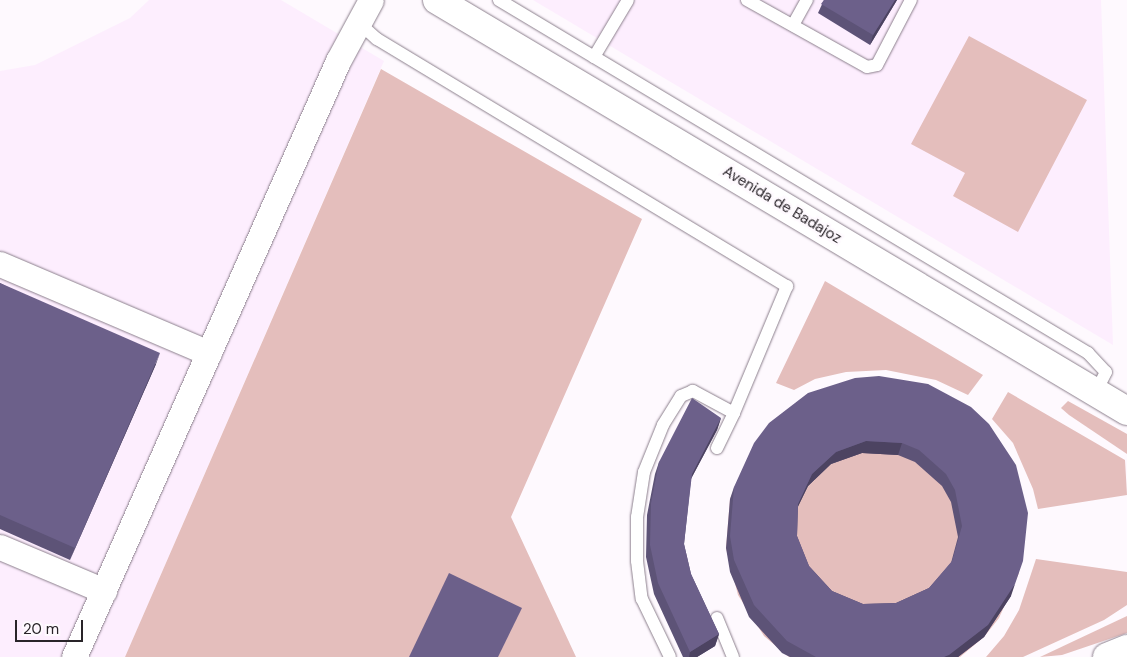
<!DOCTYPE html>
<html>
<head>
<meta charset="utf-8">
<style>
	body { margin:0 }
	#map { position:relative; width:1127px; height:657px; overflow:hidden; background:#fef9fe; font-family:"DM Sans",sans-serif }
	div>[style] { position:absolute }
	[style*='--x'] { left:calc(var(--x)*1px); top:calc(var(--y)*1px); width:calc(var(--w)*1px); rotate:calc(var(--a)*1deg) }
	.built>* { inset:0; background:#fdeefe }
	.green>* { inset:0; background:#e4bebc }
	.roads { filter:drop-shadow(0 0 1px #8b7f8c) drop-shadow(0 0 1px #8b7f8c) }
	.lane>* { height:12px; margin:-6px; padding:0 6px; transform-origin:6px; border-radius:6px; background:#fff }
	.street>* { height:25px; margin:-12.5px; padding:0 12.5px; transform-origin:12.5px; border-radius:12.5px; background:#fff }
	.secondary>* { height:28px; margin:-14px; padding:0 14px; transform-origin:14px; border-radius:14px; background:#fff }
	.wall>* { inset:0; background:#5d5377 }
	.shaded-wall>* { inset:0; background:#4c4361 }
	.building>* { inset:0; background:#6c608a }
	span { translate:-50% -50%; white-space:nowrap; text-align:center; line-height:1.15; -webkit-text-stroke:5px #fef9fe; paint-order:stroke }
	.street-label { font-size:15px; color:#292429 }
	.scale { position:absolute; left:15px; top:620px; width:68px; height:22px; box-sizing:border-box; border:2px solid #292429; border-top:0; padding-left:6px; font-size:15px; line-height:18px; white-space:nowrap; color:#292429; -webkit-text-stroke:4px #fef9fe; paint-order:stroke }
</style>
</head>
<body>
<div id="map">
	<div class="built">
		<div style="clip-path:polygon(149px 0,281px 0,384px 61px,125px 657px,0 657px,0 71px,35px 65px,130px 18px)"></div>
		<div style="clip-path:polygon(533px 0,1101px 0,1113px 345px)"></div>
	</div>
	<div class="green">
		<div style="clip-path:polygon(969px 36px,1087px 100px,1018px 232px,953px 196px,965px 173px,911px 144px)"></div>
		<div style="clip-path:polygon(381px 69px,642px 219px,511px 517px,576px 657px,125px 657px)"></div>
		<div style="clip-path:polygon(825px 281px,983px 375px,968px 395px,936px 380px,886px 370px,846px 372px,815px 379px,794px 390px,776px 383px)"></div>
		<div style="clip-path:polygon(875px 387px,1019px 573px,999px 618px,984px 637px,960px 657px,789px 657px,764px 636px,738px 595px,726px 548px,730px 499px,750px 454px)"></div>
		<div style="clip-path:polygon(1008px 392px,1125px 460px,1127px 495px,1038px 509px,1033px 489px,1013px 443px,992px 419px)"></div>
		<div style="clip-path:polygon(1068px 401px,1127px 434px,1127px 454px,1069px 415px,1061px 408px)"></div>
		<div style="clip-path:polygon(1036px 559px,1127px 572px,1127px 605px,1104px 620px,1023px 657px,986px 657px,1004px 636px,1019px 610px)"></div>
		<div style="clip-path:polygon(1127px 616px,1127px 633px,1062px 655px,1040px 657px)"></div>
	</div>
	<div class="roads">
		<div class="lane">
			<div style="--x:499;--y:0;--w:687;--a:30.94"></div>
			<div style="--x:1088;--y:353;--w:26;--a:47"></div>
			<div style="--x:1106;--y:372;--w:22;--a:117"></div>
			<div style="--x:747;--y:0;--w:137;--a:29.2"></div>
			<div style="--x:867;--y:67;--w:10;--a:-11"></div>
			<div style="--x:877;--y:65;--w:73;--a:-62.4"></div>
			<div style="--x:359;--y:23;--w:24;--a:42"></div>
			<div style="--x:377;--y:39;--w:479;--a:31.1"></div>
			<div style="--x:787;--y:286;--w:138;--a:112.7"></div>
			<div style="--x:734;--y:413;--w:47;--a:-151.8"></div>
			<div style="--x:693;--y:391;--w:13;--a:157"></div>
			<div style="--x:681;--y:396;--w:34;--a:122"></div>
			<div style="--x:663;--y:425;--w:51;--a:112"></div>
			<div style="--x:644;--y:472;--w:46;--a:98.8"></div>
			<div style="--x:637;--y:517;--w:44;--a:90"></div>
			<div style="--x:637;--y:561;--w:38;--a:83"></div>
			<div style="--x:642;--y:599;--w:64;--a:64.2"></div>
			<div style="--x:793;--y:25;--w:29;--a:-61"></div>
			<div style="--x:594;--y:57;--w:66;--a:-59.2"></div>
			<div style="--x:717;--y:448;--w:39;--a:-64"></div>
			<div style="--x:717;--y:618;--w:42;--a:67.7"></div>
		</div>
		<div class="street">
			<div style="--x:0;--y:264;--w:227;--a:23.1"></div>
			<div style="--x:0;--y:547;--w:113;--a:22.9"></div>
			<div style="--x:74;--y:657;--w:652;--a:-66.11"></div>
			<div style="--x:338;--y:61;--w:69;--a:-61.6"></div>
		</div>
		<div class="secondary">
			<div style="--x:437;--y:0;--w:803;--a:30.78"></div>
			<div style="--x:1107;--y:657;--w:22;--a:-22"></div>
		</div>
	</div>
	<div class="wall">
		<div style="clip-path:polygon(824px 0,897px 0,870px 45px,818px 13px)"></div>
		<div style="clip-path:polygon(0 283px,156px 364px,70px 560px,0 529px)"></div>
		<div style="clip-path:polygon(evenodd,928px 384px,1011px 596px,984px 637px,958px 657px,790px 657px,782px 653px,749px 617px,730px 572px,726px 548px,730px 499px,734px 487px,928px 384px,862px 453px,898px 455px,915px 462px,942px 486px,951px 502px,958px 537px,951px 563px,929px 588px,896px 603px,863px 604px,832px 591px,809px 566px,797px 536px,798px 506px,808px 486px,831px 464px,862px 453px)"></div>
		<div style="clip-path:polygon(721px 418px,717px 430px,691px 479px,684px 544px,691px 574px,719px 634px,715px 646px,697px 657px,683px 657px,654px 594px,646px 557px,647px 515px,655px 474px,659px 462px)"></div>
	</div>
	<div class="shaded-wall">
		<div style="clip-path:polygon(895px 0,897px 0,870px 45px,873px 35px)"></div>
		<div style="clip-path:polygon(160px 353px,156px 364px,70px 560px,75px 548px)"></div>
		<div style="clip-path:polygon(721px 418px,717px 430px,687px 486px,692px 474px)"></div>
		<div style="clip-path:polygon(866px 441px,902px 443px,898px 455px,862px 453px,831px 464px,808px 486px,794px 515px,798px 504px,812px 474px,836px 452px)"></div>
		<div style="clip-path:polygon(1015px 584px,1011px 596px,984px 637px,958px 657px,944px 657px)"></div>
		<div style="clip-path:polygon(719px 634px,715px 646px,697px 657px,689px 657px,690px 652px)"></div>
	</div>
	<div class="building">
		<div style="clip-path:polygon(824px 0,895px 0,873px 35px,821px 4px)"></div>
		<div style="clip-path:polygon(0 283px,160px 353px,75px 548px,0 515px)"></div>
		<div style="clip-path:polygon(evenodd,879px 376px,928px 384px,971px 407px,989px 424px,1016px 465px,1028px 513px,1023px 561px,1015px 584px,988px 625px,949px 655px,944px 657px,816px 657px,787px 641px,754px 605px,734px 560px,730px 536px,734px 487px,754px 443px,769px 423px,808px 393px,855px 378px,879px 376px,866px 441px,902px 443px,919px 450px,946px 474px,955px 490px,962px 526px,952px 561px,929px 588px,896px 603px,863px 604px,832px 591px,809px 566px,797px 536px,798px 504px,812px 474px,836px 452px,866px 441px)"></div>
		<div style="clip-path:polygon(692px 398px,721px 418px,692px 474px,684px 544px,691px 574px,719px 634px,690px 652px,658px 583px,650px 545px,651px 503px,659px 462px)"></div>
		<div style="clip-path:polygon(449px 573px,522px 608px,498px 657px,409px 657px)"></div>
	</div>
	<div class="street-label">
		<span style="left:782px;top:205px;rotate:31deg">Avenida de Badajoz</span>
	</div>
	<div class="scale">20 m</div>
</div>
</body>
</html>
